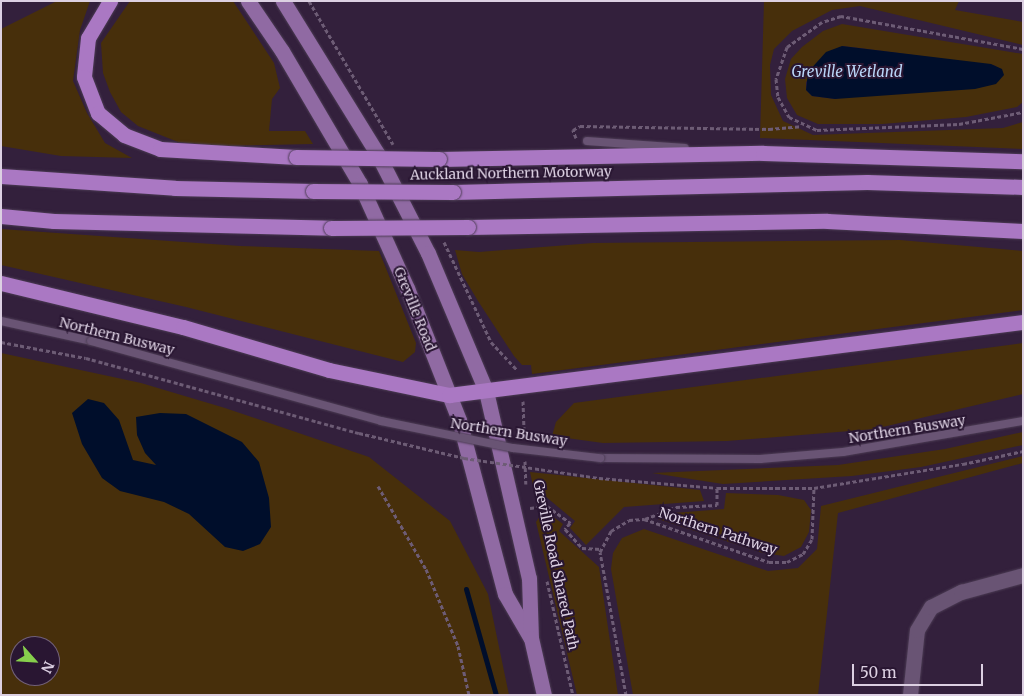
<!DOCTYPE html>
<html>
<head>
<meta charset="utf-8">
<style>
	body { margin:0 }
	#map { position:relative; width:1024px; height:696px; overflow:hidden; background:#33203c; font-family:Merriweather,serif }
	div>[style] { position:absolute }
	[style*='--x'] { left:calc(var(--x)*1px); top:calc(var(--y)*1px); width:calc(var(--w)*1px); rotate:calc(var(--a)*1deg) }
	.green>* { inset:0; background:#472f0b }
	.water>* { inset:0; background:#000e2b }
	.stream>* { height:5px; margin:-2.5px; padding:0 2.5px; transform-origin:2.5px; border-radius:2.5px; background:#000e2b }
	.path>* { height:3px; margin-top:-1.5px; transform-origin:0; background:repeating-linear-gradient(90deg,#6d5c75 0 4px,transparent 0 6.5px) }
	.roads { filter:drop-shadow(0 0 1px #4c3c54) drop-shadow(0 0 1px #4c3c54) }
	.service>* { height:8px; margin:-4px; padding:0 4px; transform-origin:4px; border-radius:4px; background:#695474 }
	.minor>* { height:15px; margin:-7.5px; padding:0 7.5px; transform-origin:7.5px; border-radius:7.5px; background:#695474 }
	.primary>* { height:15px; margin:-7.5px; padding:0 7.5px; transform-origin:7.5px; border-radius:7.5px; background:#906aa3 }
	.motorway>* { height:15px; margin:-7.5px; padding:0 7.5px; transform-origin:7.5px; border-radius:7.5px; background:#aa78c3 }
	.path-bridge>* { height:3px; margin-top:-1.5px; transform-origin:0; background:repeating-linear-gradient(90deg,#6d5c75 0 4px,transparent 0 6.5px) }
	.bridges { filter:drop-shadow(0 0 1px #4c3c54) drop-shadow(0 0 1px #4c3c54) }
	.service-bridge>* { height:8px; margin:-4px; padding:0 4px; transform-origin:4px; border-radius:4px; background:#695474 }
	.motorway-bridge>* { height:15px; margin:-7.5px; padding:0 7.5px; transform-origin:7.5px; border-radius:7.5px; background:#aa78c3 }
	span { translate:-50% -50%; white-space:nowrap; text-align:center; line-height:1.15; -webkit-text-stroke:4px #291632; paint-order:stroke }
	.street-label { font-size:14px; color:#dcd0e2 }
	.water-label { font-size:15px; color:#b9d5f7; font-style:italic }
	.frame { position:absolute; inset:0; border:2px solid #dcd0e2; pointer-events:none }
	.north { position:absolute; left:10px; top:636px; width:50px; height:50px; box-sizing:border-box; background:#291632; border:1px solid #716078; border-radius:50%; rotate:116deg; font-size:14px; font-weight:700; line-height:20px; text-align:center; color:#dcd0e2 }
	.north::after { content:''; display:block; margin:auto; width:18px; height:22px; background:#86cf4c; clip-path:polygon(50% 0,100% 100%,50% 72%,0 100%) }
	.scale { position:absolute; left:852px; top:664px; width:131px; height:22px; box-sizing:border-box; border:2px solid #dcd0e2; border-top:0; padding-left:6px; font-size:15px; line-height:18px; white-space:nowrap; color:#dcd0e2; -webkit-text-stroke:4px #291632; paint-order:stroke }
</style>
</head>
<body>
<div id="map">
	<div class="green">
		<div style="clip-path:polygon(57px 1px,90px 1px,80px 30px,73px 81px,87px 113px,105px 143px,132px 158px,61px 156px,1px 146px,1px 29px)"></div>
		<div style="clip-path:polygon(130px 1px,233px 1px,274px 63px,280px 88px,272px 99px,269px 131px,305px 131px,313px 144px,220px 146px,178px 142px,138px 126px,121px 112px,110px 92px,103px 73px,101px 43px)"></div>
		<div style="clip-path:polygon(764px 1px,959px 1px,955px 10px,1023px 22px,1023px 45px,860px 6px,832px 10px,792px 31px,774px 49px,770px 65px,771px 95px,783px 121px,813px 135px,1003px 128px,1023px 122px,1023px 149px,760px 138px)"></div>
		<div style="clip-path:polygon(evenodd,842px 24px,1023px 54px,1023px 102px,1017px 107px,966px 117px,882px 124px,818px 124px,797px 115px,787px 98px,785px 79px,791px 59px,802px 47px,823px 31px,842px 24px,842px 46px,860px 48px,997px 66px,835px 99px,812px 96px,806px 90px,806px 82px,842px 46px)"></div>
		<div style="clip-path:polygon(1px 229px,240px 246px,379px 251px,416px 343px,415px 352px,403px 362px,186px 307px,1px 265px)"></div>
		<div style="clip-path:polygon(900px 240px,1023px 251px,1023px 310px,532px 374px,531px 365px,522px 365px,514px 356px,478px 301px,462px 274px,455px 250px,479px 252px,593px 243px)"></div>
		<div style="clip-path:polygon(1023px 343px,1023px 394px,874px 429px,727px 441px,603px 443px,552px 436px,556px 422px,574px 403px)"></div>
		<div style="clip-path:polygon(evenodd,1px 353px,141px 383px,225px 408px,369px 457px,450px 521px,488px 594px,509px 695px,1px 695px,1px 353px,20px 646px,50px 646px,50px 676px,20px 676px,20px 646px)"></div>
		<div style="clip-path:polygon(1023px 432px,1023px 445px,921px 467px,852px 476px,723px 484px,652px 473px,838px 465px,945px 449px)"></div>
		<div style="clip-path:polygon(1023px 456px,1023px 463px,838px 513px,818px 695px,633px 695px,611px 569px,613px 553px,622px 538px,644px 529px,768px 571px,798px 568px,817px 549px,821px 506px)"></div>
		<div style="clip-path:polygon(530px 472px,700px 490px,704px 501px,624px 507px,586px 545px,570px 528px,575px 521px,533px 486px)"></div>
		<div style="clip-path:polygon(726px 493px,778px 495px,804px 500px,811px 510px,809px 532px,801px 547px,784px 556px,763px 553px,658px 519px,661px 514px,724px 509px)"></div>
		<div style="clip-path:polygon(544px 510px,563px 524px,559px 531px,599px 567px,618px 695px,577px 695px,536px 522px)"></div>
	</div>
	<div class="water">
		<div style="clip-path:polygon(842px 46px,991px 64px,1002px 69px,1004px 75px,996px 84px,975px 89px,835px 99px,812px 96px,806px 90px,808px 72px,826px 52px)"></div>
		<div style="clip-path:polygon(88px 399px,104px 403px,119px 420px,133px 460px,156px 465px,145px 453px,137px 435px,136px 417px,160px 413px,186px 414px,242px 442px,259px 462px,269px 498px,271px 527px,260px 544px,243px 551px,225px 547px,189px 514px,164px 502px,120px 491px,102px 478px,82px 444px,72px 413px)"></div>
	</div>
	<div class="stream">
		<div style="--x:466;--y:589;--w:110;--a:74.2"></div>
	</div>
	<div class="path">
		<div style="--x:309;--y:1;--w:166;--a:59.6"></div>
		<div style="--x:1023;--y:49;--w:185;--a:-169.7"></div>
		<div style="--x:841;--y:16;--w:20;--a:162"></div>
		<div style="--x:822;--y:22;--w:43;--a:144.5"></div>
		<div style="--x:787;--y:47;--w:34;--a:109"></div>
		<div style="--x:776;--y:79;--w:18;--a:84"></div>
		<div style="--x:778;--y:97;--w:23;--a:61"></div>
		<div style="--x:789;--y:117;--w:31;--a:25"></div>
		<div style="--x:817;--y:130;--w:142;--a:-2.4"></div>
		<div style="--x:959;--y:124;--w:65;--a:-10.6"></div>
		<div style="--x:576;--y:138;--w:9;--a:-111"></div>
		<div style="--x:573;--y:130;--w:8;--a:-30"></div>
		<div style="--x:580;--y:126;--w:189;--a:0.9"></div>
		<div style="--x:769;--y:129;--w:32;--a:-5"></div>
		<div style="--x:444;--y:242;--w:110;--a:64.8"></div>
		<div style="--x:491;--y:342;--w:38;--a:47"></div>
		<div style="--x:1;--y:342;--w:86;--a:10.7"></div>
		<div style="--x:523;--y:401;--w:36;--a:88"></div>
		<div style="--x:525;--y:461;--w:23;--a:88"></div>
		<div style="--x:599;--y:478;--w:118;--a:4.8"></div>
		<div style="--x:717;--y:488;--w:97;--a:0"></div>
		<div style="--x:814;--y:488;--w:151;--a:-9.2"></div>
		<div style="--x:963;--y:464;--w:61;--a:-12.2"></div>
		<div style="--x:378;--y:486;--w:96;--a:60"></div>
		<div style="--x:426;--y:569;--w:83;--a:67.4"></div>
		<div style="--x:458;--y:646;--w:50;--a:77.3"></div>
		<div style="--x:530;--y:508;--w:17;--a:-7"></div>
		<div style="--x:547;--y:506;--w:29;--a:36"></div>
		<div style="--x:570;--y:523;--w:8;--a:130"></div>
		<div style="--x:565;--y:529;--w:25;--a:48"></div>
		<div style="--x:582;--y:548;--w:19;--a:3"></div>
		<div style="--x:645;--y:519;--w:33;--a:-21"></div>
		<div style="--x:676;--y:507;--w:41;--a:-2.8"></div>
		<div style="--x:717;--y:505;--w:17;--a:-90"></div>
		<div style="--x:547;--y:581;--w:117;--a:77.2"></div>
		<div style="--x:626;--y:695;--w:145;--a:-100.3"></div>
		<div style="--x:600;--y:552;--w:24;--a:-62"></div>
		<div style="--x:611;--y:531;--w:21;--a:-31"></div>
		<div style="--x:629;--y:520;--w:15;--a:-4"></div>
		<div style="--x:644;--y:519;--w:132;--a:19"></div>
		<div style="--x:769;--y:562;--w:18;--a:0"></div>
		<div style="--x:787;--y:562;--w:18;--a:-27"></div>
		<div style="--x:803;--y:554;--w:17;--a:-59"></div>
		<div style="--x:812;--y:539;--w:51;--a:-87.8"></div>
	</div>
	<div class="roads">
		<div class="service">
			<div style="--x:587;--y:141;--w:98;--a:4.1"></div>
			<div style="--x:1;--y:321;--w:92;--a:12.5"></div>
			<div style="--x:600;--y:458;--w:160;--a:0.4"></div>
			<div style="--x:760;--y:459;--w:83;--a:-4.8"></div>
			<div style="--x:843;--y:452;--w:183;--a:-9.8"></div>
		</div>
		<div class="minor">
			<div style="--x:910;--y:695;--w:65;--a:-83.9"></div>
			<div style="--x:917;--y:630;--w:27;--a:-59"></div>
			<div style="--x:931;--y:607;--w:34;--a:-27"></div>
			<div style="--x:961;--y:592;--w:64;--a:-15.3"></div>
		</div>
		<div class="primary">
			<div style="--x:248;--y:1;--w:60;--a:55.8"></div>
			<div style="--x:282;--y:51;--w:154;--a:59.6"></div>
			<div style="--x:360;--y:184;--w:114;--a:65.7"></div>
			<div style="--x:407;--y:288;--w:142;--a:68.5"></div>
			<div style="--x:459;--y:420;--w:180;--a:75.2"></div>
			<div style="--x:505;--y:594;--w:50;--a:59.8"></div>
			<div style="--x:283;--y:1;--w:179;--a:58.3"></div>
			<div style="--x:377;--y:153;--w:112;--a:63"></div>
			<div style="--x:428;--y:253;--w:150;--a:67.2"></div>
			<div style="--x:486;--y:391;--w:192;--a:77.1"></div>
			<div style="--x:529;--y:578;--w:60;--a:88.1"></div>
			<div style="--x:531;--y:638;--w:58;--a:77.2"></div>
		</div>
		<div class="motorway">
			<div style="--x:110;--y:1;--w:43;--a:120.7"></div>
			<div style="--x:88;--y:38;--w:39;--a:96"></div>
			<div style="--x:84;--y:77;--w:39;--a:69"></div>
			<div style="--x:98;--y:113;--w:34;--a:40"></div>
			<div style="--x:124;--y:135;--w:39;--a:21"></div>
			<div style="--x:160;--y:149;--w:136;--a:3.4"></div>
			<div style="--x:439;--y:159;--w:324;--a:-1.1"></div>
			<div style="--x:763;--y:153;--w:260;--a:1.8"></div>
			<div style="--x:1;--y:176;--w:174;--a:3.9"></div>
			<div style="--x:175;--y:188;--w:138;--a:1.2"></div>
			<div style="--x:453;--y:192;--w:414;--a:-1.4"></div>
			<div style="--x:867;--y:182;--w:156;--a:1.8"></div>
			<div style="--x:1;--y:216;--w:53;--a:5.4"></div>
			<div style="--x:54;--y:221;--w:277;--a:1.4"></div>
			<div style="--x:468;--y:227;--w:359;--a:-1"></div>
			<div style="--x:827;--y:221;--w:196;--a:2.9"></div>
			<div style="--x:1;--y:283;--w:187;--a:13.6"></div>
			<div style="--x:183;--y:327;--w:152;--a:16.4"></div>
			<div style="--x:329;--y:370;--w:123;--a:11.8"></div>
			<div style="--x:449;--y:395;--w:579;--a:-7.25"></div>
		</div>
	</div>
	<div class="path-bridge">
		<div style="--x:86;--y:358;--w:283;--a:15.4"></div>
		<div style="--x:359;--y:433;--w:108;--a:13.4"></div>
		<div style="--x:464;--y:458;--w:136;--a:8.4"></div>
	</div>
	<div class="bridges">
		<div class="service-bridge">
			<div style="--x:91;--y:341;--w:301;--a:15.4"></div>
			<div style="--x:381;--y:421;--w:135;--a:11.6"></div>
			<div style="--x:513;--y:448;--w:88;--a:6.6"></div>
		</div>
		<div class="motorway-bridge">
			<div style="--x:296;--y:157;--w:143;--a:0.8"></div>
			<div style="--x:313;--y:191;--w:140;--a:0.4"></div>
			<div style="--x:331;--y:228;--w:137;--a:-0.4"></div>
		</div>
	</div>
	<div class="street-label">
		<span style="left:511px;top:173px;rotate:-1deg">Auckland Northern Motorway</span>
		<span style="left:415px;top:309px;rotate:68deg">Greville Road</span>
		<span style="left:117px;top:336px;rotate:14deg">Northern Busway</span>
		<span style="left:907px;top:429px;rotate:-9deg">Northern Busway</span>
		<span style="left:509px;top:432px;rotate:9deg">Northern Busway</span>
		<span style="left:718px;top:531px;rotate:18deg">Northern Pathway</span>
		<span style="left:556px;top:565px;rotate:78deg">Greville Road Shared Path</span>
	</div>
	<div class="water-label">
		<span style="left:847px;top:72px">Greville Wetland</span>
	</div>
	<div class="frame"></div>
	<div class="north">N</div>
	<div class="scale">50 m</div>
</div>
</body>
</html>
